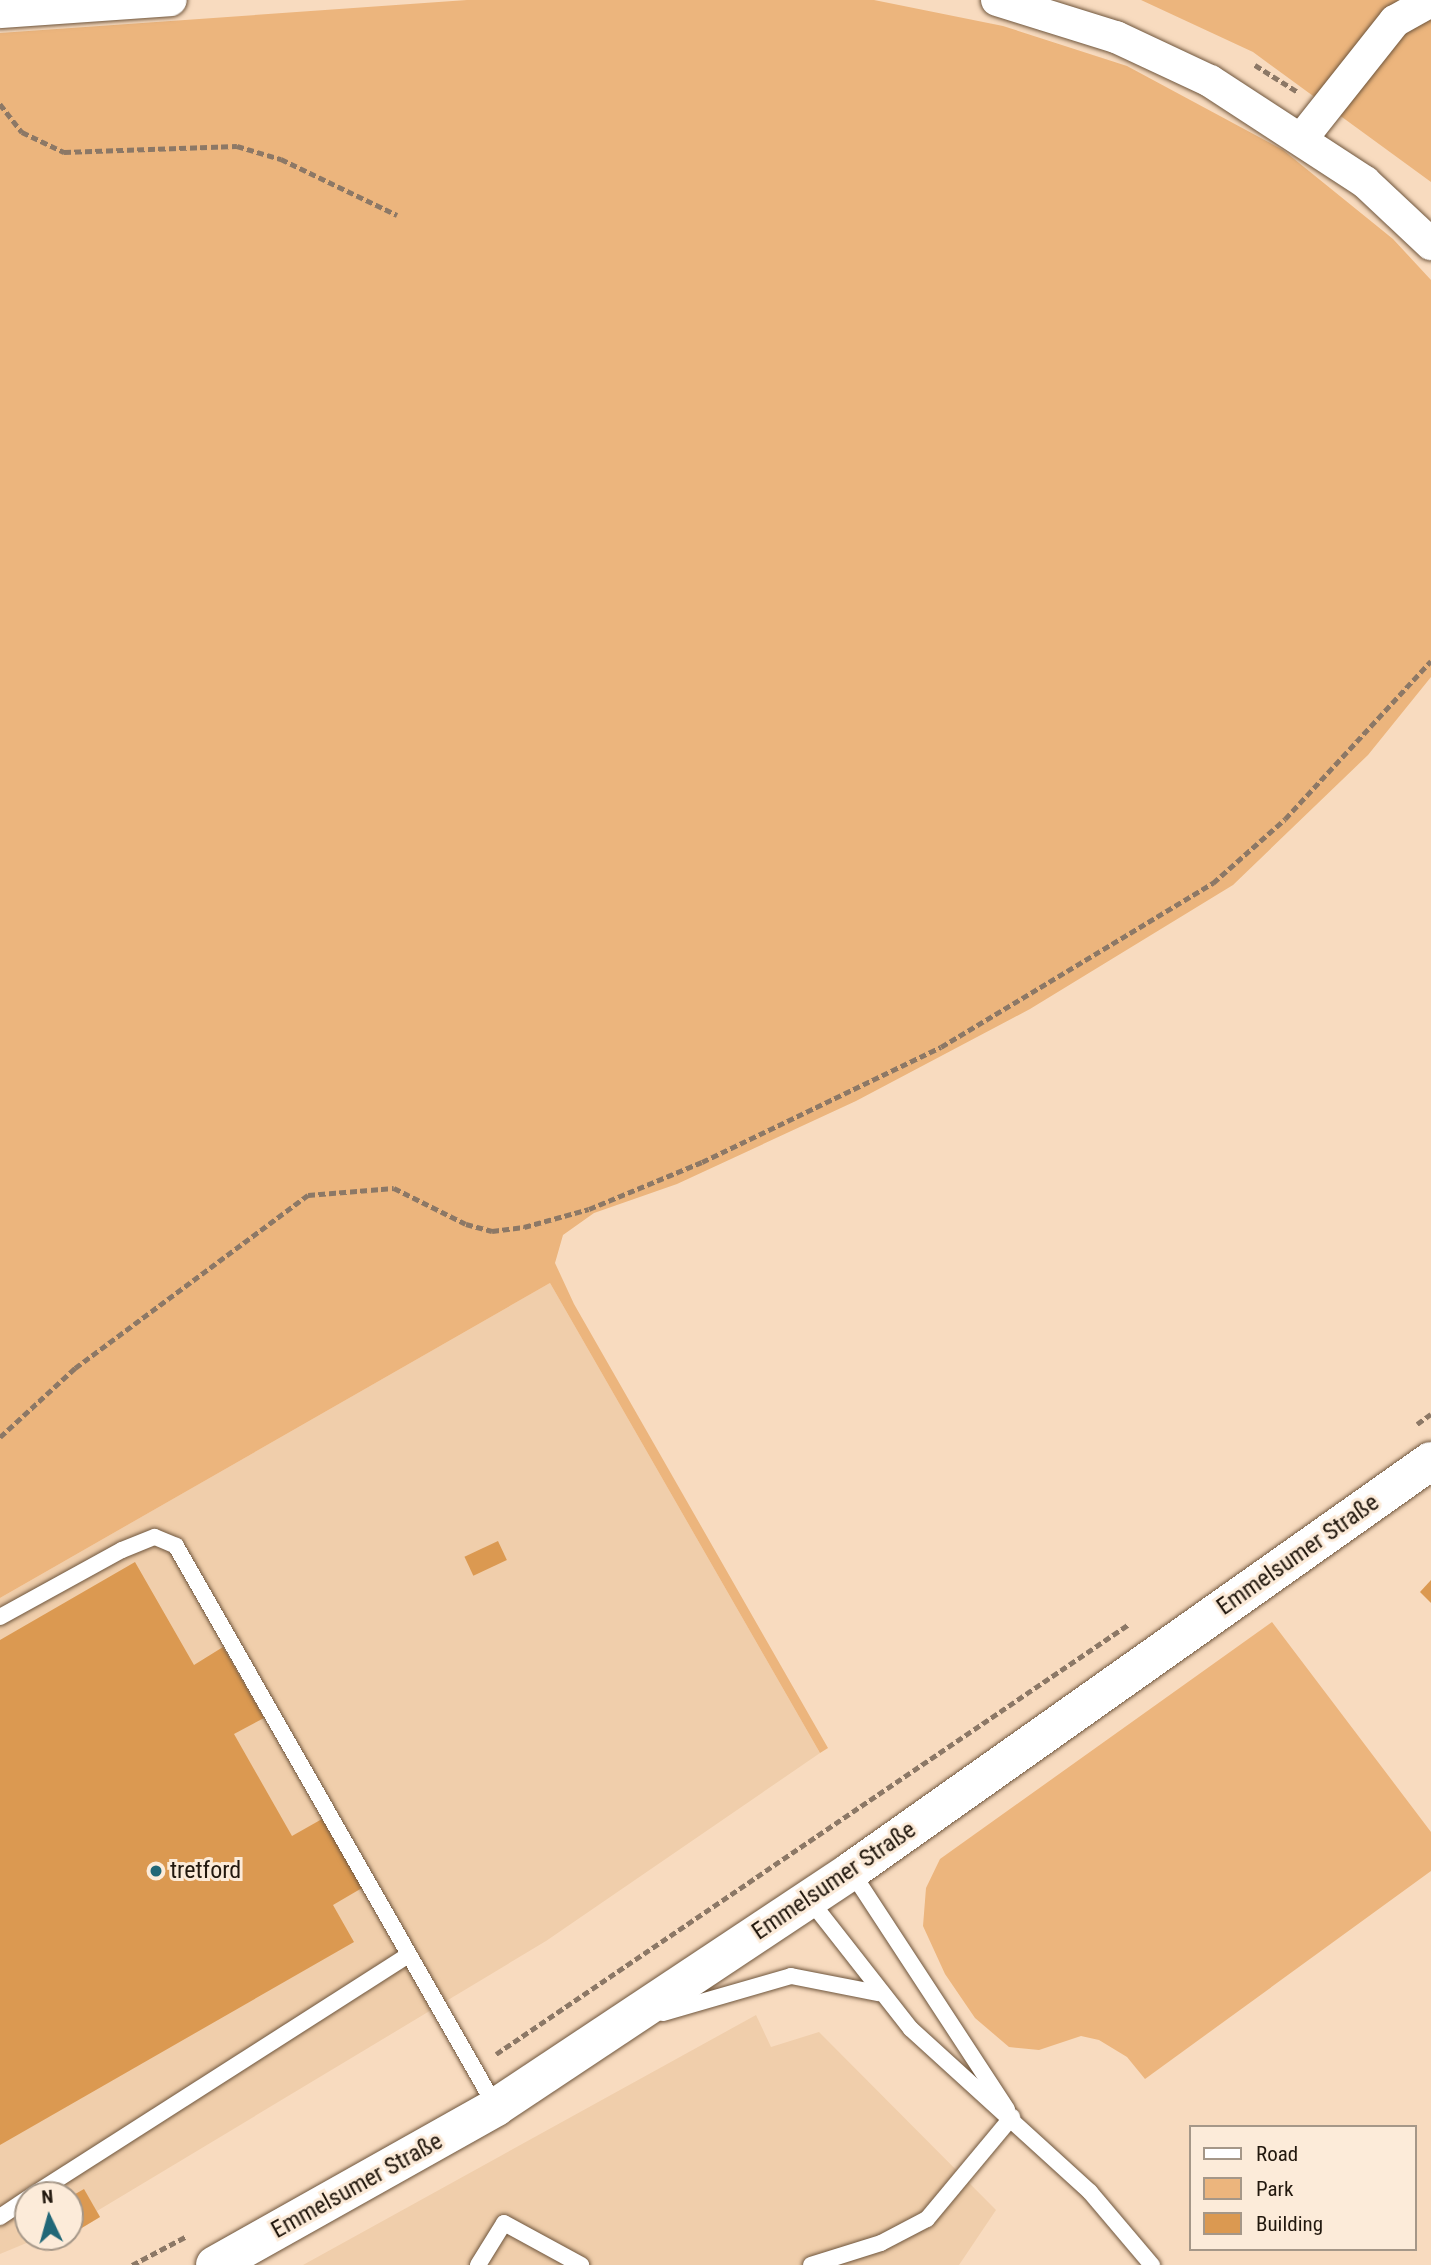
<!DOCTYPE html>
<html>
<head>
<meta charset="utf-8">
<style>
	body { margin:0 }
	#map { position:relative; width:1431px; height:2265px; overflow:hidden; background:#f8dbbf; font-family:"Roboto Condensed",sans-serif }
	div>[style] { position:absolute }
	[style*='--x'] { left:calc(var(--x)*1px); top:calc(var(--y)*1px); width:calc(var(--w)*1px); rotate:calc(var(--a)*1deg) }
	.built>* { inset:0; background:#f0ceab }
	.green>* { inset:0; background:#ecb57d }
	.building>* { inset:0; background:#db9951; transform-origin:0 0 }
	.path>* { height:4.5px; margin-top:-2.25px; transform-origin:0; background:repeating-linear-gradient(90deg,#8c7866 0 7px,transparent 0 10.5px) }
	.roads { filter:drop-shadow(0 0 2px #6e553c) drop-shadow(0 0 2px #6e553c) }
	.service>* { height:16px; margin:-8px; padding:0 8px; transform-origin:8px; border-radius:8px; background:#fff }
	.minor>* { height:32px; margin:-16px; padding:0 16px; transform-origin:16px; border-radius:16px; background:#fff }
	.tertiary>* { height:38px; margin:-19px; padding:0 19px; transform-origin:19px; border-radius:19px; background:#fff }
	.dots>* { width:19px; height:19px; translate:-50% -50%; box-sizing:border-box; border:4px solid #fcebd9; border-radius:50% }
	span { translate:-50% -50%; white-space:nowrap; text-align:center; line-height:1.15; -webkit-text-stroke:6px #fcebd9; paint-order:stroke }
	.street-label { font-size:24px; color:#22180e }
	.poi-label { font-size:24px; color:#22180e }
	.left { translate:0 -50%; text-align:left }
	.legend { position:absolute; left:1189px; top:2125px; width:228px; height:126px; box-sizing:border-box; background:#fcebd9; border:2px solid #a59788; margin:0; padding:9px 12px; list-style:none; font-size:21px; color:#22180e }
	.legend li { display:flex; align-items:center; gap:14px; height:35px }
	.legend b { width:35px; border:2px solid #a59788 }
	.north { position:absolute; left:14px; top:2181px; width:70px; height:70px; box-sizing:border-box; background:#fcebd9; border:2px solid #a59788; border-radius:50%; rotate:355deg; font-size:19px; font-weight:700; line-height:28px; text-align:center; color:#22180e }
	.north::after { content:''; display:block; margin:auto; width:24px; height:32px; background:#216777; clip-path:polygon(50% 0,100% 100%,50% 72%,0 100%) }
</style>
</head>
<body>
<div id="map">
	<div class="built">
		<div style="clip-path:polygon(550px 1283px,820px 1753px,546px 1941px,97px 2211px,100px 2217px,70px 2235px,70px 2195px,28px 2195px,28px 2237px,41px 2237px,0 2254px,0 1598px)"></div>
		<div style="clip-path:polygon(756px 2015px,771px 2047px,819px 2032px,996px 2210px,959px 2265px,303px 2265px)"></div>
	</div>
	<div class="green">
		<div style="clip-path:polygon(467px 0,874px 0,1003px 26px,1127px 66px,1283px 150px,1393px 239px,1431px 280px,1431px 677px,1368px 755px,1233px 885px,1030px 1009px,856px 1101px,677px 1184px,594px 1213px,563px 1235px,555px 1263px,574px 1304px,828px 1748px,820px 1753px,550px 1283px,0 1598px,0 33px)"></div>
		<div style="clip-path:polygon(1141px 0,1431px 0,1431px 182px,1253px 52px)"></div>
		<div style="clip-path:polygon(1272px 1622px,1431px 1832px,1431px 1871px,1145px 2079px,1127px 2057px,1099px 2040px,1081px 2036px,1039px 2050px,1009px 2047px,975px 2018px,945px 1974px,923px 1926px,926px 1888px,940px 1859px)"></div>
	</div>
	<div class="building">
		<div style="left:498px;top:1541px;width:21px;height:37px;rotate:65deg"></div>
		<div style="clip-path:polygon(135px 1562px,194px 1665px,223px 1647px,264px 1718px,234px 1734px,292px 1836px,322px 1819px,362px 1888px,333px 1905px,354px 1942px,0 2145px,0 1640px)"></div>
		<div style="clip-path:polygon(1431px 1580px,1431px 1603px,1420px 1592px)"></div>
		<div style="clip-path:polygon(84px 2189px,100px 2217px,70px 2235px,70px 2197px)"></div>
	</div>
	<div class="path">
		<div style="--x:1255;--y:65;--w:51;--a:32.1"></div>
		<div style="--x:0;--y:104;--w:36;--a:52"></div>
		<div style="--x:22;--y:132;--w:47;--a:25.5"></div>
		<div style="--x:64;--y:152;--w:173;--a:-2"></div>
		<div style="--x:237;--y:146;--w:46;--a:16.5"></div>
		<div style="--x:281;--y:159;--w:129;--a:25.8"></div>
		<div style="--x:1417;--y:1424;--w:17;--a:-36"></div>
		<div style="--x:0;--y:1437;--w:102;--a:-42.6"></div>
		<div style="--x:75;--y:1368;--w:290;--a:-36.6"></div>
		<div style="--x:308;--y:1195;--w:86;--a:-4.7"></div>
		<div style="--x:394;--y:1188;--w:80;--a:26.6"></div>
		<div style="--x:466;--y:1224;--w:27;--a:15"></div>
		<div style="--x:492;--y:1231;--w:32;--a:-7"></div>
		<div style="--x:524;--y:1227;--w:67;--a:-15.5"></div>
		<div style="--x:589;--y:1209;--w:122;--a:-22.6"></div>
		<div style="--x:702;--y:1162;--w:265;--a:-25.7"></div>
		<div style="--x:941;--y:1047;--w:318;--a:-31.1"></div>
		<div style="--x:1213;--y:883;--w:96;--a:-41.6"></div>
		<div style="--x:1285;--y:819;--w:215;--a:-47.3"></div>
		<div style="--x:496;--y:2054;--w:765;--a:-34.19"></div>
		<div style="--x:132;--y:2265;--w:62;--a:-27.8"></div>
	</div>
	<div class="roads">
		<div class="service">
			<div style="--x:0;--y:1617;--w:139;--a:-28.8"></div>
			<div style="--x:122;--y:1550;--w:35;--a:-22"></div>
			<div style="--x:155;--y:1537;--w:23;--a:23"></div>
			<div style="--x:176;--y:1546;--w:646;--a:60.3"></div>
			<div style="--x:851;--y:1871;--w:285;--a:56.8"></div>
			<div style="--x:809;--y:1899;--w:165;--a:51.9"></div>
			<div style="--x:911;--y:2029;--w:242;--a:42.3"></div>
			<div style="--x:1090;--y:2192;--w:96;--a:49.7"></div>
			<div style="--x:663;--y:2013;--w:133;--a:-16.1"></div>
			<div style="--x:791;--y:1976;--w:89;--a:11.1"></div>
			<div style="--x:33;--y:2195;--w:446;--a:-32.6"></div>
			<div style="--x:0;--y:2217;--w:34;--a:-34"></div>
			<div style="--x:478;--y:2265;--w:49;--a:-58.2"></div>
			<div style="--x:504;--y:2223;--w:88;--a:28.6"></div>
			<div style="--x:811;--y:2265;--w:73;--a:-17.4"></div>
			<div style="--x:881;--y:2243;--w:52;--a:-27.6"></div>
			<div style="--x:927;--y:2219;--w:133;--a:-50.2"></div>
		</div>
		<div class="minor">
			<div style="--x:997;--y:0;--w:125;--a:17.3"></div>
			<div style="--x:1116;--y:37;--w:104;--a:25.1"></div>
			<div style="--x:1210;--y:81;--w:185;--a:33.1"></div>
			<div style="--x:1365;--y:182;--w:91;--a:43.2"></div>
			<div style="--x:0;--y:12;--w:171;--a:-4"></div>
			<div style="--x:1303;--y:137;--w:148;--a:-51.6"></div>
			<div style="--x:1395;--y:21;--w:41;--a:-29.1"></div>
		</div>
		<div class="tertiary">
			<div style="--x:215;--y:2265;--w:322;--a:-29.3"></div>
			<div style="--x:496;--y:2107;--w:426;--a:-33.6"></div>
			<div style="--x:851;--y:1871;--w:710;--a:-35.26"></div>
		</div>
	</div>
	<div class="dots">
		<div style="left:156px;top:1871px;background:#216777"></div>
	</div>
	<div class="street-label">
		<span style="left:1298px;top:1555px;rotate:-35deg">Emmelsumer Straße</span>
		<span style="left:834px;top:1881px;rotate:-34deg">Emmelsumer Straße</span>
		<span style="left:357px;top:2186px;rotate:-29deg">Emmelsumer Straße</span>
	</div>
	<div class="poi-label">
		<span class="left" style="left:170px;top:1871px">tretford</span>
	</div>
	<ul class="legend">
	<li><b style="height:9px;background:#fff"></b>Road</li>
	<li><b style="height:19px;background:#ecb57d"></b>Park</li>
	<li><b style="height:19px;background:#db9951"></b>Building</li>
	</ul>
	<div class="north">N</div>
</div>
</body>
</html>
